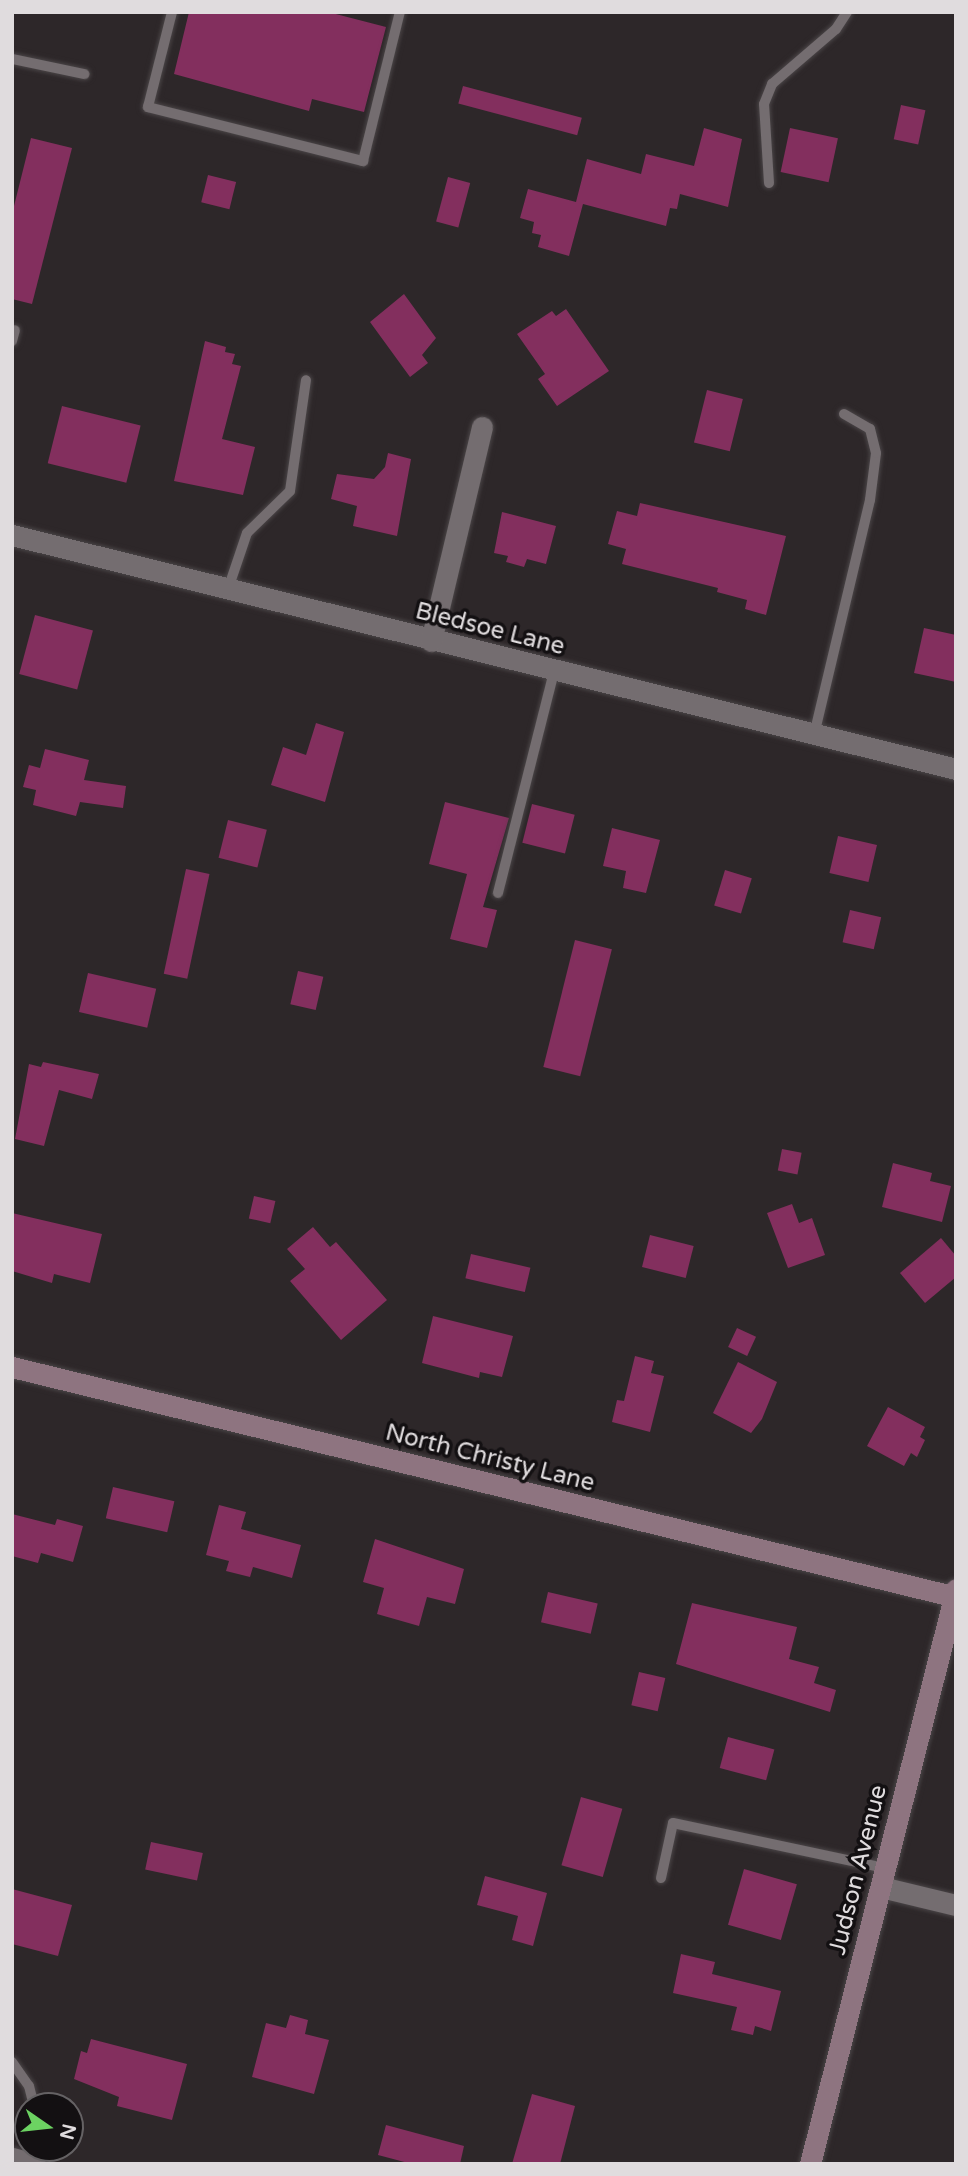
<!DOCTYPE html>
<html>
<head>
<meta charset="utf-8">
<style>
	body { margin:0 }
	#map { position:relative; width:968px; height:2176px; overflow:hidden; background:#2d2729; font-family:"Varela Round",sans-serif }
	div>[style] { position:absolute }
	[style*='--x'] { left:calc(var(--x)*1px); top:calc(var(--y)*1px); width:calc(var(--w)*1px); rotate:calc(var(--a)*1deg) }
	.building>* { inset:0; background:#832f5e; transform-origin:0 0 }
	.roads { filter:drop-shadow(0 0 2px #4a4547) drop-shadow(0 0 2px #4a4547) }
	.lane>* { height:10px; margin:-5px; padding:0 5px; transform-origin:5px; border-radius:5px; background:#746d70 }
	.street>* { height:21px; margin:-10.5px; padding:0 10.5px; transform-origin:10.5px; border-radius:10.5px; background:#746d70 }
	.secondary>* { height:21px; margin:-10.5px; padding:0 10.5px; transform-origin:10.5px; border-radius:10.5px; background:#8e7480 }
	span { translate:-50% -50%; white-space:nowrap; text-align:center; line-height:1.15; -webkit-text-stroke:7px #131012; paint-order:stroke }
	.street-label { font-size:24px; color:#e0dcde }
	.frame { position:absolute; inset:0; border:14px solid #e0dcde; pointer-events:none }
	.north { position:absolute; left:14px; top:2092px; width:70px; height:70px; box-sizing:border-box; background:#131012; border:2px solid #656264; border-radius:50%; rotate:104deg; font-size:19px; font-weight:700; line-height:28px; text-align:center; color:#e0dcde }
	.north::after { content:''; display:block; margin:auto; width:24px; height:32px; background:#6cd362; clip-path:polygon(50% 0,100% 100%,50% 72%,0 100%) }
</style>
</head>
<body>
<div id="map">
	<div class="building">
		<div style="clip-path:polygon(189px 12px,328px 12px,386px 27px,364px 112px,312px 99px,309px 111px,174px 74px)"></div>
		<div style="left:463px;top:86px;width:123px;height:18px;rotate:15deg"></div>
		<div style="left:901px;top:105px;width:25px;height:35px;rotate:12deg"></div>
		<div style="clip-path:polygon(704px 128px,742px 139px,728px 207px,680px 194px,677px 209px,670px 208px,666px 226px,583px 204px,569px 256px,538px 247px,541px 235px,532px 233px,534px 222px,520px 218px,528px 189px,576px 202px,587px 159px,641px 174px,646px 154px,694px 166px)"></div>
		<div style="left:790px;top:128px;width:49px;height:45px;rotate:12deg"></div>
		<div style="clip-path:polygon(31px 138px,72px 148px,32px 304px,12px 299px,12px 214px)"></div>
		<div style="left:208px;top:175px;width:29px;height:28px;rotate:14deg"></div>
		<div style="left:448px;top:177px;width:23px;height:46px;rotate:15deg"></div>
		<div style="clip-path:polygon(404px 294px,436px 338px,422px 355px,428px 363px,410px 377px,370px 322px)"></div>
		<div style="clip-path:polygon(566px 309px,609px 371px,557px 406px,538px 379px,545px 374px,517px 334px,552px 311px,556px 316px)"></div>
		<div style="clip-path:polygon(205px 341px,226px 347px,225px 352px,235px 354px,232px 364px,241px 366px,222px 439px,255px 447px,243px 495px,174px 481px)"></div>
		<div style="left:707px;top:390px;width:37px;height:54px;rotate:14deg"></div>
		<div style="left:62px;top:406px;width:81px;height:59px;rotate:14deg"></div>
		<div style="clip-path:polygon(388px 453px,411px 459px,397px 536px,353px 526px,357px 506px,331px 499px,337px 474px,374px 479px,385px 467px)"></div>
		<div style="clip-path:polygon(640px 503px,786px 536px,766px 615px,745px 609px,747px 600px,717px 592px,718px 588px,622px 564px,626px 549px,608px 544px,617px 511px,637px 516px)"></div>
		<div style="clip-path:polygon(502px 512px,556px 526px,546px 564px,527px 559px,524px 567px,506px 562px,508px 556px,494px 553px)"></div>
		<div style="left:35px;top:615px;width:60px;height:61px;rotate:15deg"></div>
		<div style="clip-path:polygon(924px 628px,956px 635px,956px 682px,914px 673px)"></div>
		<div style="clip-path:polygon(316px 723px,344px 732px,325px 802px,271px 785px,283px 747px,306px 755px)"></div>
		<div style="clip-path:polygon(45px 749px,89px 760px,84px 780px,126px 786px,123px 808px,80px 802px,76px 816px,33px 805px,36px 790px,23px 787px,29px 765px,40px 768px)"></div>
		<div style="clip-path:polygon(445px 802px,509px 818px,483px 907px,497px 910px,487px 948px,450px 939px,467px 874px,429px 864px)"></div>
		<div style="left:532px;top:804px;width:44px;height:40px;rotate:14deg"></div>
		<div style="left:228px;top:820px;width:40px;height:39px;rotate:14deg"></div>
		<div style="clip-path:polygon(612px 828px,660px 840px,646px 893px,623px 888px,626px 871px,603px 866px)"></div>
		<div style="left:838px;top:836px;width:40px;height:38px;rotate:13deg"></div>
		<div style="left:186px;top:869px;width:24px;height:107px;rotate:12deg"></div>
		<div style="left:725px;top:870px;width:28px;height:37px;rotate:17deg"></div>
		<div style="left:850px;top:910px;width:32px;height:33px;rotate:13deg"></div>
		<div style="left:575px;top:940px;width:38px;height:131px;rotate:14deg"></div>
		<div style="left:298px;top:971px;width:26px;height:34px;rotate:13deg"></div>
		<div style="left:88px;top:973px;width:70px;height:40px;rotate:13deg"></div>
		<div style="clip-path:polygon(43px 1062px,99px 1074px,92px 1099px,59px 1090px,44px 1146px,15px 1139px,29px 1064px,41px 1067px)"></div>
		<div style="left:782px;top:1149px;width:20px;height:22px;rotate:11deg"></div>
		<div style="clip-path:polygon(893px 1163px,932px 1173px,930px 1181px,951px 1186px,942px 1222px,882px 1207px)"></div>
		<div style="left:254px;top:1196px;width:22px;height:23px;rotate:13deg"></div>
		<div style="clip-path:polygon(792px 1204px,799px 1223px,812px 1218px,825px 1255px,788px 1268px,767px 1213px)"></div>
		<div style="clip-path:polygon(12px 1213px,102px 1234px,90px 1283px,54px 1274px,52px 1283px,12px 1271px)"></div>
		<div style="clip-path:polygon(313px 1227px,330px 1247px,336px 1242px,387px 1300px,341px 1340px,290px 1281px,305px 1269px,287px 1249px)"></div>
		<div style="left:650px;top:1235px;width:45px;height:33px;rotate:14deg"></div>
		<div style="clip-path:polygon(941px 1238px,956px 1256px,956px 1277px,925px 1303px,900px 1273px)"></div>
		<div style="left:471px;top:1254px;width:61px;height:25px;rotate:13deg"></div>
		<div style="clip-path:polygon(433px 1316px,513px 1336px,502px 1377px,480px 1372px,479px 1378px,422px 1363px)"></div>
		<div style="left:737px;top:1328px;width:21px;height:21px;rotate:25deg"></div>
		<div style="clip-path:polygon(635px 1356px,654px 1361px,651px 1373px,664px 1376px,650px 1432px,612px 1422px,617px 1400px,624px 1401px)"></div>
		<div style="clip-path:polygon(738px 1362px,777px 1382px,762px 1419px,751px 1433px,713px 1413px)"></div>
		<div style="clip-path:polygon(888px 1407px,925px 1427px,920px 1437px,925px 1440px,917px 1457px,911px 1453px,904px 1466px,867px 1446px)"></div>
		<div style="left:113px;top:1487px;width:63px;height:32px;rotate:13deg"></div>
		<div style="clip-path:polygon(219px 1505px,246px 1512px,241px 1529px,301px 1545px,292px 1578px,253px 1567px,250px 1577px,226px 1571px,229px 1561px,206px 1555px)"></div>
		<div style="clip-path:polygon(12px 1514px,55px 1525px,57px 1519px,83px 1526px,73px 1562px,41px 1553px,38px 1563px,12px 1556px)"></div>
		<div style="clip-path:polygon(375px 1539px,464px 1569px,455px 1604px,427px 1597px,419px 1626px,377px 1614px,384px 1588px,363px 1582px)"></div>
		<div style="left:548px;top:1592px;width:51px;height:31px;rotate:13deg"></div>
		<div style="clip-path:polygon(692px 1603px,797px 1627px,789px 1659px,819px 1667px,814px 1683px,836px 1690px,830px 1712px,676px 1664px)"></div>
		<div style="left:639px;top:1672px;width:27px;height:34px;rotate:13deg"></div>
		<div style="left:728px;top:1737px;width:48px;height:32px;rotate:15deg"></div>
		<div style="left:581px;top:1797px;width:43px;height:71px;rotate:16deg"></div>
		<div style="left:151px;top:1842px;width:53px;height:28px;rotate:12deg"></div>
		<div style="left:744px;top:1869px;width:55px;height:58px;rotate:16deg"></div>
		<div style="clip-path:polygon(485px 1876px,547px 1893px,533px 1946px,512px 1940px,518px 1916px,477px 1905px)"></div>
		<div style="clip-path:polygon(12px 1889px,72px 1905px,58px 1956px,12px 1944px)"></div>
		<div style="clip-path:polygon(681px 1954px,715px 1962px,712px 1974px,781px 1991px,771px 2031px,755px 2026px,753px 2035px,731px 2030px,737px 2007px,673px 1993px)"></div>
		<div style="clip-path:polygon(290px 2015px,308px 2020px,305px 2034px,329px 2040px,314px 2094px,252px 2077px,266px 2023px,286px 2028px)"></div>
		<div style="clip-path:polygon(91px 2039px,187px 2064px,172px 2120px,117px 2106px,119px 2097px,74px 2079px,81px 2051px,87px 2053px)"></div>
		<div style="clip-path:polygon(532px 2094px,575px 2106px,560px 2164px,512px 2164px)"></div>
		<div style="clip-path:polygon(386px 2125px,464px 2146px,460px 2164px,412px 2164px,378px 2155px)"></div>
	</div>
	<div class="roads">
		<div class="lane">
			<div style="--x:172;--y:12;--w:98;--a:104.2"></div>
			<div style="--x:148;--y:107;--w:222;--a:14.1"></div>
			<div style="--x:363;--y:161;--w:154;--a:-76.1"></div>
			<div style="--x:12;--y:59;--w:74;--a:11.8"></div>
			<div style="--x:769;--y:183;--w:79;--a:-93.6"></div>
			<div style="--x:764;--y:104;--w:22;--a:-68"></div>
			<div style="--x:772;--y:84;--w:84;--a:-40.7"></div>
			<div style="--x:836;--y:29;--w:20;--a:-57"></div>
			<div style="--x:12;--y:341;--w:11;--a:-75"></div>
			<div style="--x:228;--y:589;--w:59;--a:-71.3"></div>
			<div style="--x:247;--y:533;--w:60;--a:-44.3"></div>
			<div style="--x:290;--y:491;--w:112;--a:-81.8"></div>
			<div style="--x:814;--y:735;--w:242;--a:-76.6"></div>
			<div style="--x:870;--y:500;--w:47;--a:-82.7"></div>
			<div style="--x:876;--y:453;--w:25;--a:-104"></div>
			<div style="--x:870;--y:429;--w:30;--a:-150"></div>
			<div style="--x:498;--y:893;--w:229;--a:-75.8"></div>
			<div style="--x:661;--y:1878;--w:56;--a:-77.7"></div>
			<div style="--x:673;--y:1823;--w:217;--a:12"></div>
			<div style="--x:12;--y:2062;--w:29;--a:55"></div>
			<div style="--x:29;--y:2086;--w:21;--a:76"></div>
		</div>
		<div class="street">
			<div style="--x:12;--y:535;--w:973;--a:13.92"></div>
			<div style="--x:431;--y:641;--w:220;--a:-76.6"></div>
			<div style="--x:881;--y:1887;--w:77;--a:13.5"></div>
			<div style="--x:12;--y:2158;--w:24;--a:15"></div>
		</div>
		<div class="secondary">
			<div style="--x:12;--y:1367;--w:972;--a:13.69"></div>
			<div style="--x:810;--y:2164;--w:593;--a:-75.75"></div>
		</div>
	</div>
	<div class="street-label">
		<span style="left:490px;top:629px;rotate:14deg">Bledsoe Lane</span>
		<span style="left:490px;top:1458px;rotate:14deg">North Christy Lane</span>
		<span style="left:858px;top:1870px;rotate:-76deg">Judson Avenue</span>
	</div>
	<div class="frame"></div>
	<div class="north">N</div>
</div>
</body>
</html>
